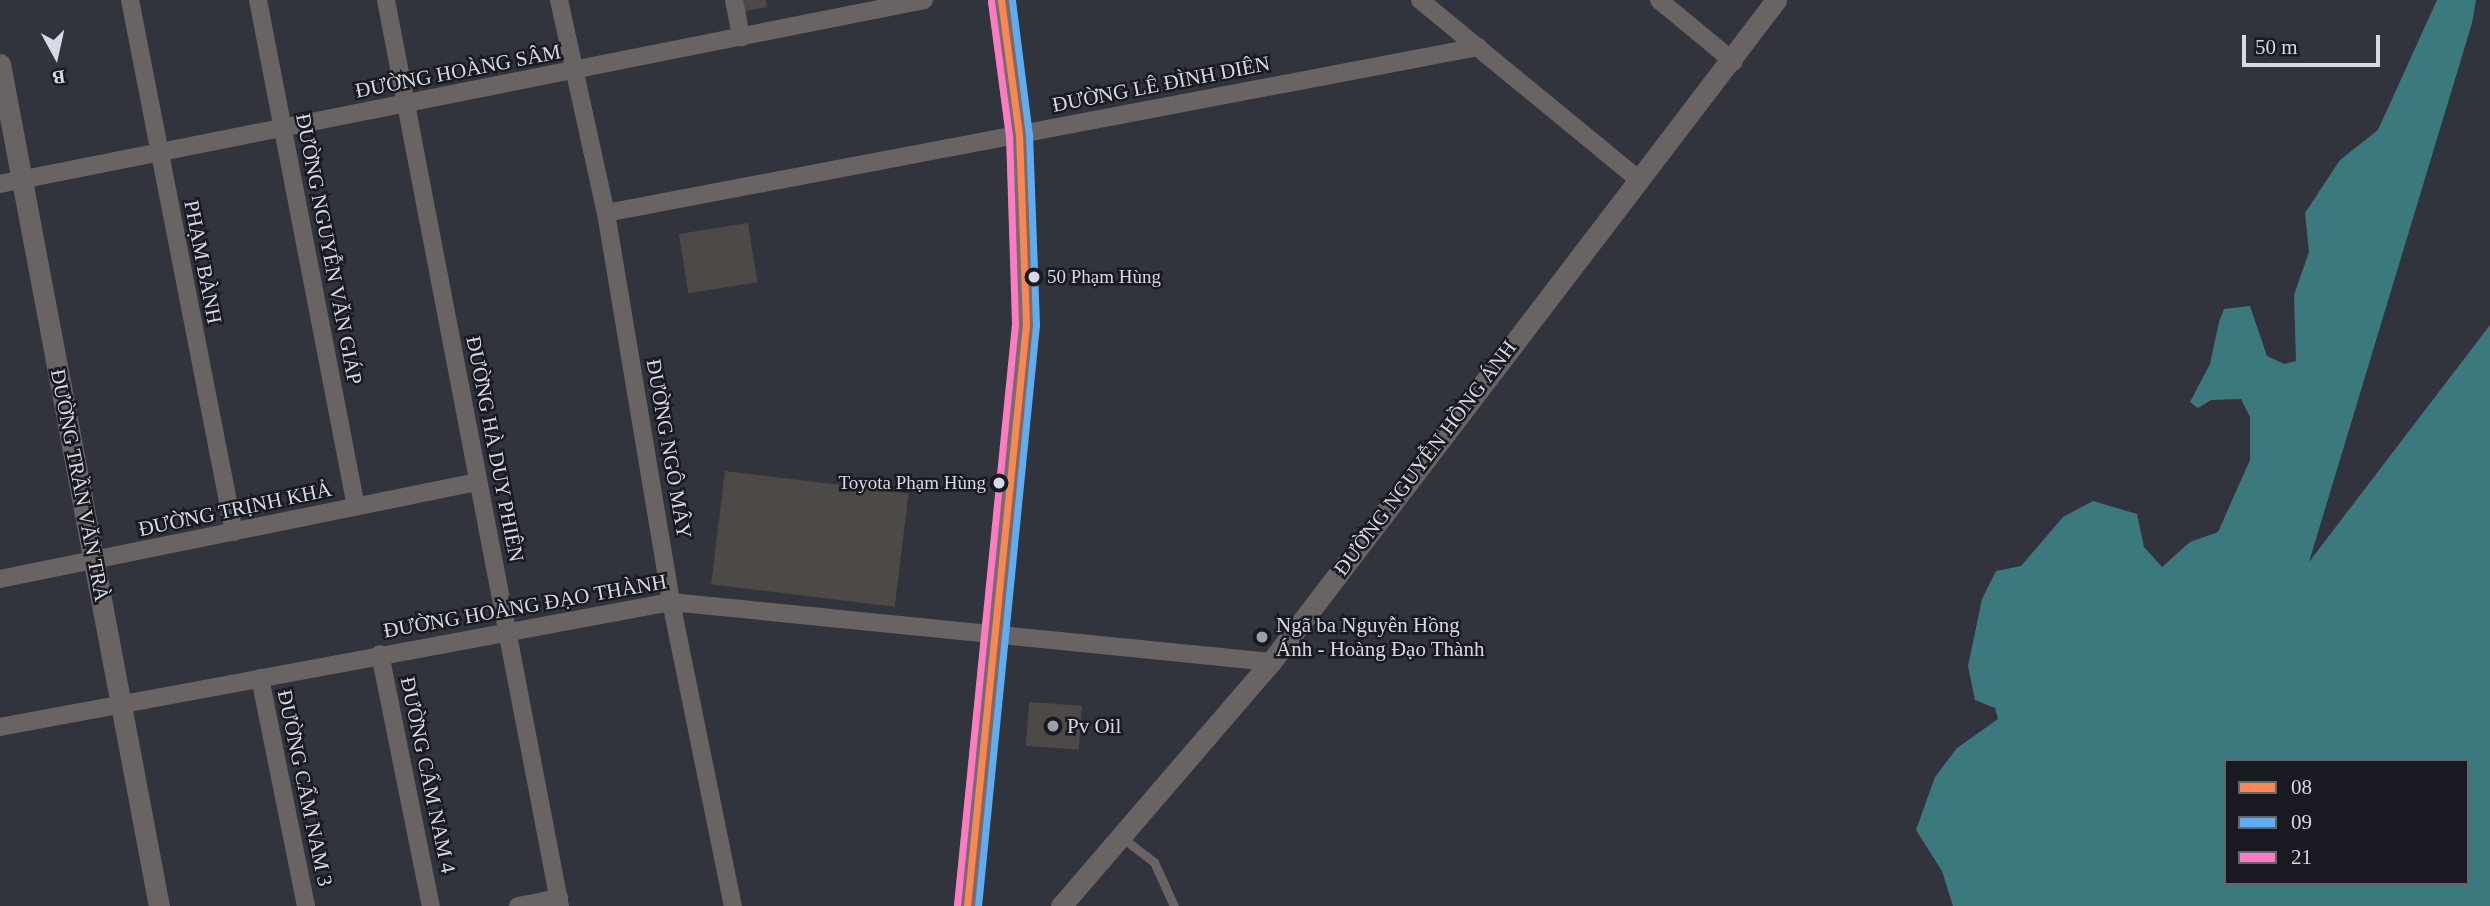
<!DOCTYPE html>
<html>
<head>
<meta charset="utf-8">
<style>
	body { margin:0 }
	#map { position:relative; width:2490px; height:906px; overflow:hidden; background:#32343d; font-family:"Times New Roman",serif }
	div>[style] { position:absolute }
	[style*='--x'] { left:calc(var(--x)*1px); top:calc(var(--y)*1px); width:calc(var(--w)*1px); rotate:calc(var(--a)*1deg) }
	.water>* { inset:0; background:#3b797e }
	.building>* { inset:0; background:#4d4946; transform-origin:0 0 }
	.service>* { height:9px; margin:-4.5px; padding:0 4.5px; transform-origin:4.5px; border-radius:4.5px; background:#696363 }
	.minor>* { height:18px; margin:-9px; padding:0 9px; transform-origin:9px; border-radius:9px; background:#696363 }
	.tertiary>* { height:21px; margin:-10.5px; padding:0 10.5px; transform-origin:10.5px; border-radius:10.5px; background:#696363 }
	.primary>* { height:26px; margin:-13px; padding:0 13px; transform-origin:13px; border-radius:13px; background:#766c6d }
	.bus-1>* { height:7px; margin:-3.5px; padding:0 3.5px; transform-origin:3.5px; border-radius:3.5px; background:#f88751 }
	.bus-2>* { height:7px; margin:-3.5px; padding:0 3.5px; transform-origin:3.5px; border-radius:3.5px; background:#60acee }
	.bus-3>* { height:7px; margin:-3.5px; padding:0 3.5px; transform-origin:3.5px; border-radius:3.5px; background:#fe7ac1 }
	.dots>* { width:19px; height:19px; translate:-50% -50%; box-sizing:border-box; border:4px solid #181921; border-radius:50% }
	span { translate:-50% -50%; white-space:nowrap; text-align:center; line-height:1.15; -webkit-text-stroke:5px #181921; paint-order:stroke }
	.bus-label { font-size:19px; color:#d7d9e4 }
	.left { translate:0 -50%; text-align:left }
	.right { translate:-100% -50%; text-align:right }
	.street-label { font-size:21px; color:#d7d9e4 }
	.poi-label { font-size:21px; color:#d7d9e4 }
	.legend { position:absolute; left:2224px; top:759px; width:245px; height:126px; box-sizing:border-box; background:#181921; border:2px solid #64666f; margin:0; padding:9px 12px; list-style:none; font-size:21px; color:#d7d9e4 }
	.legend li { display:flex; align-items:center; gap:14px; height:35px }
	.legend b { width:35px; border:2px solid #64666f }
	.north { position:absolute; left:21px; top:21px; width:70px; height:70px; -webkit-text-stroke:5px #181921; paint-order:stroke; rotate:172deg; font-size:19px; font-weight:700; line-height:28px; text-align:center; color:#d7d9e4 }
	.north::after { content:''; display:block; margin:auto; width:24px; height:32px; background:#d7d9e4; clip-path:polygon(50% 0,100% 100%,50% 72%,0 100%) }
	.scale { position:absolute; left:2242px; top:35px; width:138px; height:32px; box-sizing:border-box; border:4px solid #d7d9e4; border-top:0; padding-left:9px; font-size:21px; line-height:24px; white-space:nowrap; color:#d7d9e4; -webkit-text-stroke:5px #181921; paint-order:stroke }
</style>
</head>
<body>
<div id="map">
	<div class="water">
		<div style="clip-path:polygon(evenodd,2437px 0,2476px 0,2472px 23px,2309px 562px,2490px 325px,2490px 906px,1953px 906px,1942px 871px,1916px 830px,1935px 777px,1957px 748px,1998px 719px,1995px 708px,1975px 700px,1968px 666px,1982px 599px,1996px 571px,2021px 566px,2063px 517px,2093px 501px,2137px 514px,2144px 547px,2162px 567px,2190px 542px,2218px 532px,2250px 460px,2250px 417px,2241px 399px,2211px 400px,2198px 408px,2190px 402px,2210px 364px,2219px 322px,2224px 309px,2250px 306px,2267px 356px,2284px 364px,2296px 361px,2294px 295px,2309px 252px,2305px 213px,2340px 160px,2378px 130px,2437px 0,2226px 761px,2467px 761px,2467px 883px,2226px 883px,2226px 761px)"></div>
	</div>
	<div class="building">
		<div style="clip-path:polygon(738px 0,766px 0,767px 7px,740px 12px)"></div>
		<div style="left:748px;top:223px;width:60px;height:70px;rotate:81deg"></div>
		<div style="left:725px;top:471px;width:185px;height:114px;rotate:7deg"></div>
		<div style="left:1029px;top:702px;width:53px;height:44px;rotate:4deg"></div>
	</div>
	<div class="service">
		<div style="--x:1121;--y:837;--w:41;--a:37.1"></div>
		<div style="--x:1154;--y:862;--w:48;--a:65.6"></div>
	</div>
	<div class="minor">
		<div style="--x:130;--y:0;--w:542;--a:78.94"></div>
		<div style="--x:258;--y:0;--w:516;--a:79.06"></div>
		<div style="--x:386;--y:0;--w:923;--a:79.13"></div>
		<div style="--x:559;--y:0;--w:218;--a:77.6"></div>
		<div style="--x:606;--y:213;--w:394;--a:80.5"></div>
		<div style="--x:671;--y:602;--w:310;--a:78.5"></div>
		<div style="--x:734;--y:0;--w:38;--a:79"></div>
		<div style="--x:1420;--y:0;--w:282;--a:39.4"></div>
		<div style="--x:1659;--y:0;--w:97;--a:39.6"></div>
		<div style="--x:0;--y:184;--w:942;--a:-11.26"></div>
		<div style="--x:606;--y:213;--w:888;--a:-10.78"></div>
		<div style="--x:0;--y:579;--w:488;--a:-11.5"></div>
		<div style="--x:380;--y:654;--w:257;--a:78.6"></div>
		<div style="--x:260;--y:678;--w:233;--a:78.6"></div>
		<div style="--x:0;--y:727;--w:683;--a:-10.55"></div>
		<div style="--x:671;--y:602;--w:603;--a:5.71"></div>
		<div style="--x:518;--y:906;--w:42;--a:-11"></div>
	</div>
	<div class="tertiary">
		<div style="--x:0;--y:64;--w:857;--a:79.31"></div>
		<div style="--x:1061;--y:906;--w:322;--a:-49.3"></div>
		<div style="--x:1271;--y:662;--w:833;--a:-52.66"></div>
	</div>
	<div class="primary">
		<div style="--x:967;--y:906;--w:585;--a:-84.21"></div>
		<div style="--x:1026;--y:324;--w:189;--a:-92.1"></div>
		<div style="--x:1019;--y:135;--w:136;--a:-97.6"></div>
	</div>
	<div class="bus-1">
		<div style="--x:967;--y:906;--w:585;--a:-84.21"></div>
		<div style="--x:1026;--y:324;--w:189;--a:-92.1"></div>
		<div style="--x:1019;--y:135;--w:136;--a:-97.6"></div>
	</div>
	<div class="bus-2">
		<div style="--x:978;--y:906;--w:584;--a:-84.3"></div>
		<div style="--x:1036;--y:325;--w:190;--a:-92.1"></div>
		<div style="--x:1029;--y:135;--w:136;--a:-97.2"></div>
	</div>
	<div class="bus-3">
		<div style="--x:957;--y:905;--w:584;--a:-84.3"></div>
		<div style="--x:1015;--y:324;--w:188;--a:-91.8"></div>
		<div style="--x:1009;--y:136;--w:136;--a:-97.6"></div>
	</div>
	<div class="dots">
		<div style="left:1034px;top:277px;background:#d7d9e4"></div>
		<div style="left:999px;top:483px;background:#d7d9e4"></div>
		<div style="left:1262px;top:637px;background:#9d9faa"></div>
		<div style="left:1053px;top:726px;background:#9d9faa"></div>
	</div>
	<div class="bus-label">
		<span class="left" style="left:1047px;top:277px">50 Phạm Hùng</span>
		<span class="right" style="left:986px;top:483px">Toyota Phạm Hùng</span>
	</div>
	<div class="street-label">
		<span style="left:458px;top:71px;rotate:-11deg">ĐƯỜNG HOÀNG SÂM</span>
		<span style="left:1161px;top:84px;rotate:-11deg">ĐƯỜNG LÊ ĐÌNH DIÊN</span>
		<span style="left:329px;top:249px;rotate:79deg">ĐƯỜNG NGUYỄN VĂN GIÁP</span>
		<span style="left:203px;top:262px;rotate:79deg">PHẠM BÀNH</span>
		<span style="left:495px;top:449px;rotate:79deg">ĐƯỜNG HÀ DUY PHIÊN</span>
		<span style="left:669px;top:449px;rotate:80deg">ĐƯỜNG NGÔ MÂY</span>
		<span style="left:1425px;top:458px;rotate:-53deg">ĐƯỜNG NGUYỄN HỒNG ÁNH</span>
		<span style="left:80px;top:485px;rotate:79deg">ĐƯỜNG TRẦN VĂN TRÀ</span>
		<span style="left:235px;top:509px;rotate:-12deg">ĐƯỜNG TRỊNH KHẢ</span>
		<span style="left:525px;top:606px;rotate:-10deg">ĐƯỜNG HOÀNG ĐẠO THÀNH</span>
		<span style="left:428px;top:775px;rotate:78deg">ĐƯỜNG CẨM NAM 4</span>
		<span style="left:305px;top:788px;rotate:78deg">ĐƯỜNG CẨM NAM 3</span>
	</div>
	<div class="poi-label">
		<span class="left" style="left:1276px;top:637px">Ngã ba Nguyễn Hồng<br>Ánh - Hoàng Đạo Thành</span>
		<span class="left" style="left:1067px;top:726px">Pv Oil</span>
	</div>
	<ul class="legend">
	<li><b style="height:9px;background:#f88751"></b>08</li>
	<li><b style="height:9px;background:#60acee"></b>09</li>
	<li><b style="height:9px;background:#fe7ac1"></b>21</li>
	</ul>
	<div class="north">B</div>
	<div class="scale">50 m</div>
</div>
</body>
</html>
